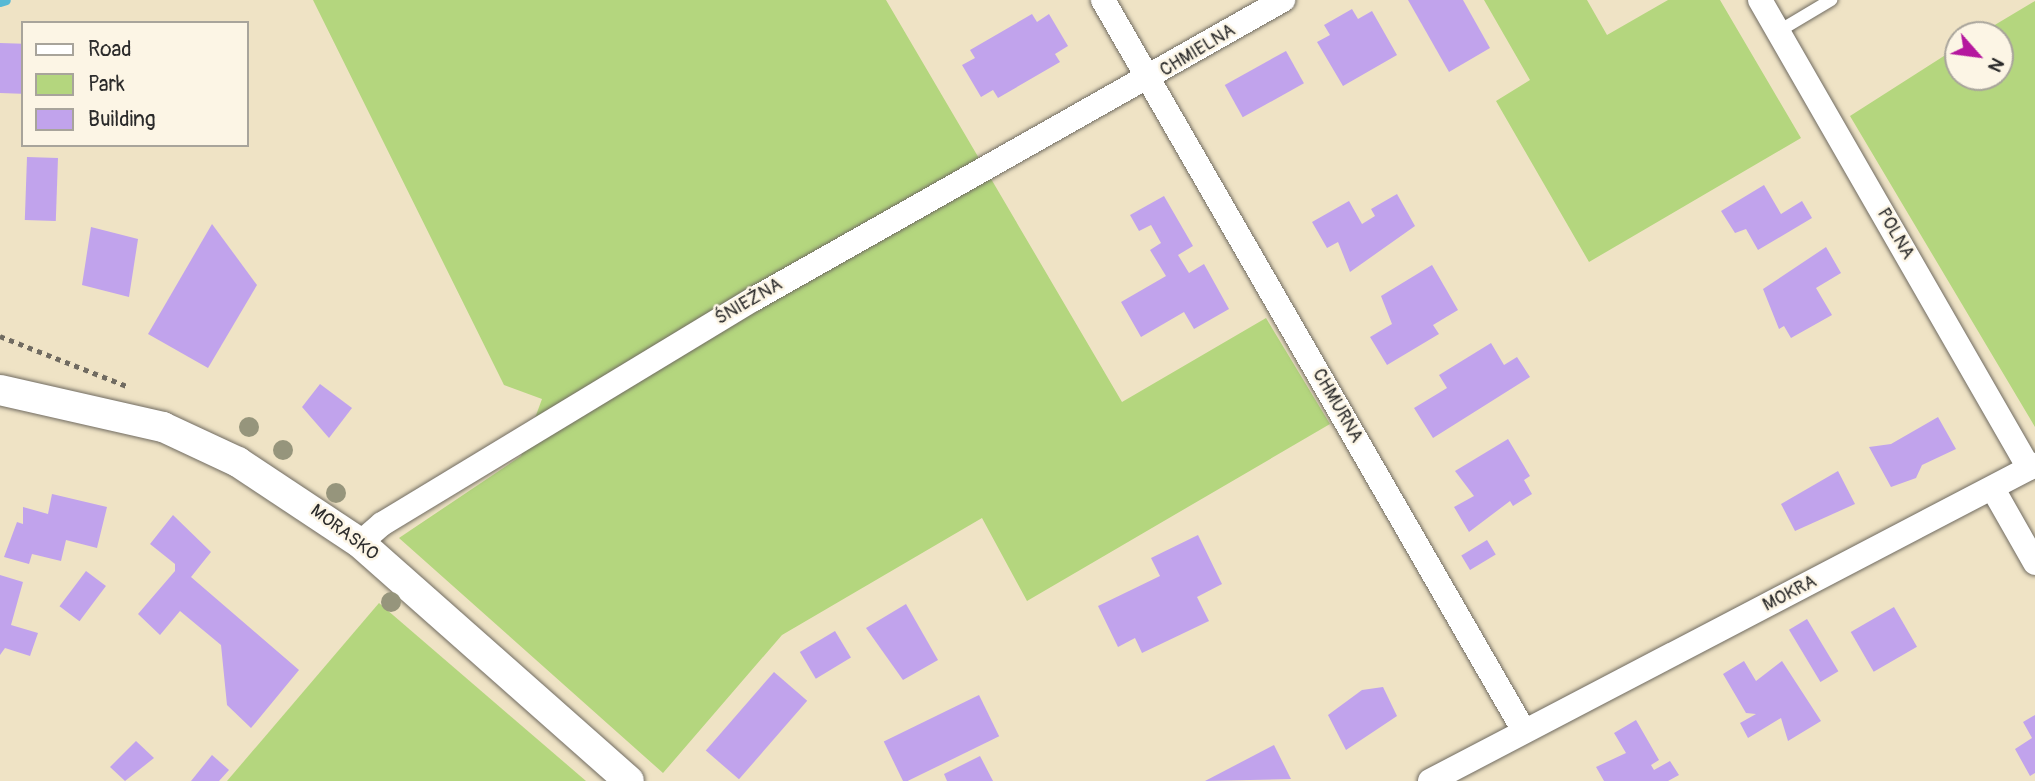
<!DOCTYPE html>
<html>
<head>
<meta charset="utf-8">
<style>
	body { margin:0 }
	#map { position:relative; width:2035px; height:781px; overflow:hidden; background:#efe3c5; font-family:Pangolin,sans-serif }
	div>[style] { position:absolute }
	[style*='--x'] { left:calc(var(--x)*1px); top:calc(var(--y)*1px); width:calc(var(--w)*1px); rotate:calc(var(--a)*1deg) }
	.green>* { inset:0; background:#b4d67e }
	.stream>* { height:9px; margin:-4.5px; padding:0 4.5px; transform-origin:4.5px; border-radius:4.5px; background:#57b9d5 }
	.building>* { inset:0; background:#c1a3ec; transform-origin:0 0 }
	.path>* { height:4.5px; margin-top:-2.25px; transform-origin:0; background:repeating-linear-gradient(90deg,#706b61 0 5px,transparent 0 10px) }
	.roads { filter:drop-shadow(0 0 2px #706b61) drop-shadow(0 0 2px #706b61) }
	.service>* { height:12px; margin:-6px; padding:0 6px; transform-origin:6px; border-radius:6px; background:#fff }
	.minor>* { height:24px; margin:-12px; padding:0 12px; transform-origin:12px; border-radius:12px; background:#fff }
	.tertiary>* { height:30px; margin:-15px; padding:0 15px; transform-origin:15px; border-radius:15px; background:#fff }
	.trees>* { width:20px; height:20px; margin:-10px; border-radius:50%; background:#96957c }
	span { translate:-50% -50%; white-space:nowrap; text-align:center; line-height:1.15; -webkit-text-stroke:5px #fcf5e5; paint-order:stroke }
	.street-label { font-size:18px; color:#2b2b2b }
	.legend { position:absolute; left:21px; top:21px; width:228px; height:126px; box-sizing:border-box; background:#fcf5e5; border:2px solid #a8a49b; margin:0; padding:9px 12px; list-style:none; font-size:21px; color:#2b2b2b }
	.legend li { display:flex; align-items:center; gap:14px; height:35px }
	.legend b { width:35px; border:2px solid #a8a49b }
	.north { position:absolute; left:1944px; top:21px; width:70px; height:70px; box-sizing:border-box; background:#fcf5e5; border:2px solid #a8a49b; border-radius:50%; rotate:118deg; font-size:19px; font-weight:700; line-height:28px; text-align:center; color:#2b2b2b }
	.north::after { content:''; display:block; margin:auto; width:24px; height:32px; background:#b5179e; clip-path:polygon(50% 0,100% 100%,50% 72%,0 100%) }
</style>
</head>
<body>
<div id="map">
	<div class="green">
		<div style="clip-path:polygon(313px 0,886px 0,1122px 402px,1266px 318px,1330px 424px,1027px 601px,982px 518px,782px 635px,663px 773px,399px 538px,521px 456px,542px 399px,504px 385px)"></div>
		<div style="clip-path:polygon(1484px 0,1587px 0,1607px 35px,1668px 0,1720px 0,1801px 138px,1589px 262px,1496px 101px,1530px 80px)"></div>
		<div style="clip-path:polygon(2035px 1px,2035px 427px,1850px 116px,1958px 47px,1958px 77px,2000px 77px,2000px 35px,1978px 35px)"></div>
		<div style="clip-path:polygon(379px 603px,586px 781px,227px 781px)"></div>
	</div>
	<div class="stream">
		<div style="--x:0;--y:2;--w:6;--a:-18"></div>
	</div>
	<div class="building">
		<div style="clip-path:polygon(1408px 0,1463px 0,1490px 48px,1449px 72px)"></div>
		<div style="clip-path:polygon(1352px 9px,1358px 19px,1372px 11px,1397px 55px,1343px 86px,1317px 42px,1330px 35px,1324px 25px)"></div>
		<div style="clip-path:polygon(1032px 14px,1037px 22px,1049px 14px,1068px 46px,1055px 54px,1060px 62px,998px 98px,993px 90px,981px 97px,962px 65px,975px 58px,970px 50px)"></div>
		<div style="left:0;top:43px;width:23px;height:50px;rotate:2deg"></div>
		<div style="left:1286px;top:51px;width:37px;height:70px;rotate:61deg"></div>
		<div style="left:27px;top:157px;width:31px;height:63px;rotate:2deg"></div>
		<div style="clip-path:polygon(1764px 185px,1781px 214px,1802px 201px,1812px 218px,1758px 250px,1746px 229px,1735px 233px,1721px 211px)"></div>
		<div style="clip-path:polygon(1397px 194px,1415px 226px,1350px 272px,1338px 242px,1327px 248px,1312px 222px,1349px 201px,1362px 224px,1375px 216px,1371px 209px)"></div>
		<div style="clip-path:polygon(1164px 196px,1193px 246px,1178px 255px,1189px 273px,1204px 264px,1229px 309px,1194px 329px,1184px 312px,1141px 337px,1121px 302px,1166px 276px,1150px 250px,1161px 243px,1151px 225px,1139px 231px,1130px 215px)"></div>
		<div style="clip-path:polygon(212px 224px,257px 285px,208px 368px,148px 334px)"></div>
		<div style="clip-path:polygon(91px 227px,138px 239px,129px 297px,82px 285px)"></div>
		<div style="clip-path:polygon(1826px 247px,1841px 273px,1816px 288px,1832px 315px,1791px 338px,1784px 326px,1779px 329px,1763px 289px)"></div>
		<div style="clip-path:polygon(1432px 265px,1458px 310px,1433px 325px,1439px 334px,1387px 365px,1370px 337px,1392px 324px,1381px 296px)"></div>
		<div style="clip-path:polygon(1491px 343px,1504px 365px,1517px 357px,1530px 377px,1433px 438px,1414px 408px,1447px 388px,1439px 375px)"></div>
		<div style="clip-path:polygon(320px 384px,352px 408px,329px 438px,302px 407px)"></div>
		<div style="clip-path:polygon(1938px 417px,1956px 449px,1922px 465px,1916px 478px,1891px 487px,1869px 447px,1891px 444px)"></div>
		<div style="clip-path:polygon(1508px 439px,1530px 476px,1524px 480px,1532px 494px,1513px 506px,1510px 501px,1469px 532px,1454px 507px,1474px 496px,1455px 471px)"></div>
		<div style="clip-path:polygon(1838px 471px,1855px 504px,1795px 531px,1781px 504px)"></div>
		<div style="clip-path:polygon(52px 494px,107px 507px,97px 548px,66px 540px,61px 561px,32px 554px,29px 564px,4px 557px,17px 522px,23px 524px,23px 507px,48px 514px)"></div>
		<div style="clip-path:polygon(173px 515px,211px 552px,191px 577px,299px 670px,251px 728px,227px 705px,221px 645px,180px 611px,160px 635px,138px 614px,175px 571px,175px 564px,150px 544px)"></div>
		<div style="clip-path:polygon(1198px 535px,1222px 584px,1197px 597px,1209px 621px,1142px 653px,1135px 638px,1118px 647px,1098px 606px,1160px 576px,1151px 558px)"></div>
		<div style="left:1487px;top:540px;width:17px;height:30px;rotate:59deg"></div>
		<div style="left:86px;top:571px;width:25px;height:44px;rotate:37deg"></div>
		<div style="clip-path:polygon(0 575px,23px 582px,11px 625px,38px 633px,30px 656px,5px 648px,0 655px)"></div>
		<div style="clip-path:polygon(906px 604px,938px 660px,903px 680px,866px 628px)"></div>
		<div style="left:1894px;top:607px;width:46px;height:50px;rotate:60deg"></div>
		<div style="left:1807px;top:619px;width:61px;height:21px;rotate:59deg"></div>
		<div style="left:835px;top:631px;width:31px;height:41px;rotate:59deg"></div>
		<div style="clip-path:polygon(1744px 661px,1756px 681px,1782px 661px,1821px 721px,1788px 741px,1781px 718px,1748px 738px,1740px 723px,1756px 714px,1746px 713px,1723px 674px)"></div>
		<div style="left:774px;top:672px;width:44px;height:104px;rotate:41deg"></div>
		<div style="clip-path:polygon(1383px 687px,1397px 716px,1346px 750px,1328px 715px,1362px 690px)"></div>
		<div style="left:979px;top:695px;width:46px;height:106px;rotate:64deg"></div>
		<div style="clip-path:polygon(2035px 715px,2035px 773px,2030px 776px,2015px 749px,2032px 738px,2023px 722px)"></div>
		<div style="clip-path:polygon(1636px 720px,1659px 760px,1651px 765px,1654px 770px,1670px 761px,1679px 775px,1668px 781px,1604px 781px,1596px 767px,1626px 753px,1614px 733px)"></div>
		<div style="clip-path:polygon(136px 741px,154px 758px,125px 781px,110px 767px)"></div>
		<div style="clip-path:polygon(1274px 745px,1291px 779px,1205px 781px)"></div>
		<div style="clip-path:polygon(212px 755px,229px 770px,219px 781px,191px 781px)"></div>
		<div style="clip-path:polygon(980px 756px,993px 781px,947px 781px,944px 774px)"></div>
	</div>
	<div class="path">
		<div style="--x:0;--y:336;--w:136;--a:21.5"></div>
	</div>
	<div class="roads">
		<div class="service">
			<div style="--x:1779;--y:31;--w:61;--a:-30.8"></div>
		</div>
		<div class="minor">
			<div style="--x:1103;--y:0;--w:844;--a:60.06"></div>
			<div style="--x:1760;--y:0;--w:540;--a:60.11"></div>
			<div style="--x:1993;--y:489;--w:85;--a:60.4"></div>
			<div style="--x:360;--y:543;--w:29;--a:-41"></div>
			<div style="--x:382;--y:524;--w:435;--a:-31.2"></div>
			<div style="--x:754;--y:299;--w:608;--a:-29.48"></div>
			<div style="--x:1430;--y:781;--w:683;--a:-27.58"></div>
		</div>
		<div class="tertiary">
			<div style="--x:0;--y:390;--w:167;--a:12.8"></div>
			<div style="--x:163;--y:427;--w:83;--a:25"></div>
			<div style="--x:238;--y:462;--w:146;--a:33.6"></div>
			<div style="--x:360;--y:543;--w:359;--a:41.5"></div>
		</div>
	</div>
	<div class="trees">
		<div style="left:249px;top:427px"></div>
		<div style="left:283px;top:450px"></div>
		<div style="left:336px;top:493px"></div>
		<div style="left:391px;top:602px"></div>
	</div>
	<div class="street-label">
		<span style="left:1198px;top:51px;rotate:-31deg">CHMIELNA</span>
		<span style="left:1895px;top:234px;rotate:60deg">POLNA</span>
		<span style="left:749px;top:302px;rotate:-30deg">ŚNIEŻNA</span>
		<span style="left:1337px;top:406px;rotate:60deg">CHMURNA</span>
		<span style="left:344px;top:533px;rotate:37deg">MORASKO</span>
		<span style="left:1790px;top:594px;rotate:-27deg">MOKRA</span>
	</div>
	<ul class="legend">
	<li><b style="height:9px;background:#fff"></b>Road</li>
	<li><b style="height:19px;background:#b4d67e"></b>Park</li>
	<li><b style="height:19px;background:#c1a3ec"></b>Building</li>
	</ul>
	<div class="north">N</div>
</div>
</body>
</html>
